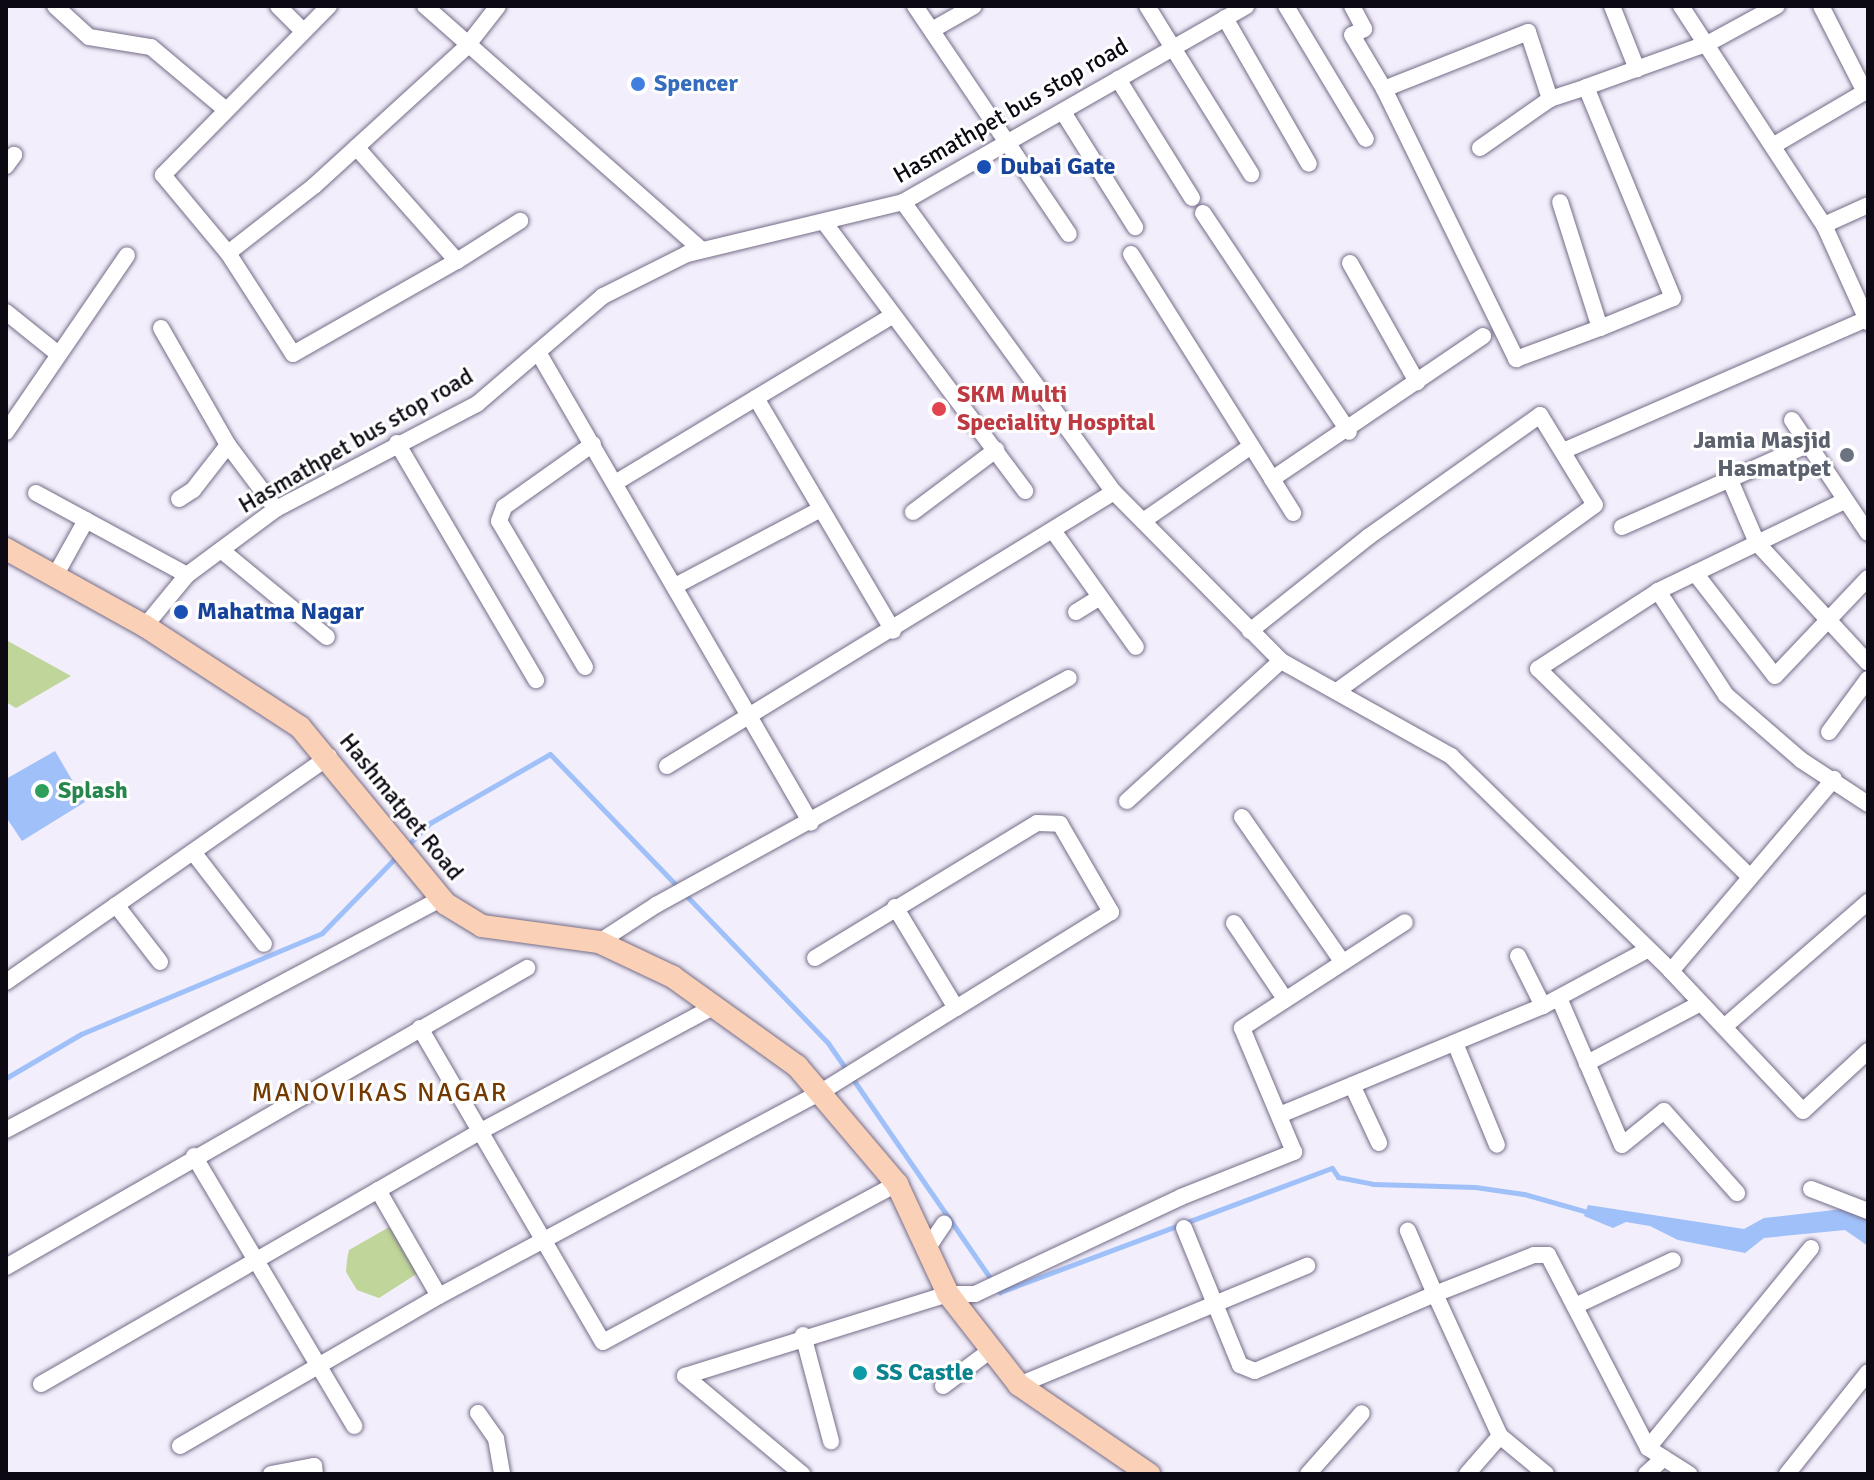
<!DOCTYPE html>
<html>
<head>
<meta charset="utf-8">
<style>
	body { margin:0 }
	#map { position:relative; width:1874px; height:1480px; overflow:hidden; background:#f2eefb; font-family:Signika,sans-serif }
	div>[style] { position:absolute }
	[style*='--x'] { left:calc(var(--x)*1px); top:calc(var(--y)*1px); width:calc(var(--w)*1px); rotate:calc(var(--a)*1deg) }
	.green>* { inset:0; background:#bfd599 }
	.water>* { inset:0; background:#a0c0f9 }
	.stream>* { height:5px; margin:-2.5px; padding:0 2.5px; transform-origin:2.5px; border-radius:2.5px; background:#a0c0f9 }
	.roads { filter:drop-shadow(0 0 2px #756c87) drop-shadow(0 0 2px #756c87) }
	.minor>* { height:16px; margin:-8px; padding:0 8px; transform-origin:8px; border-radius:8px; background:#fff }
	.major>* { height:22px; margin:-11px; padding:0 11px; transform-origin:11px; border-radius:11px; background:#fad1b6 }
	.dots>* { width:22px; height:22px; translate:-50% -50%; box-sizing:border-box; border:4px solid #fff; border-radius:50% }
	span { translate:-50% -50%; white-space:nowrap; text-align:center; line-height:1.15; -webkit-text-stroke:6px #fff; paint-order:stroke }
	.shop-label { font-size:24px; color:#366cbe; font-weight:700 }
	.left { translate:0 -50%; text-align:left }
	.street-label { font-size:24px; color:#0d0913 }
	.transit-label { font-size:24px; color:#164399; font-weight:700 }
	.health-label { font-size:24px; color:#be3a42; font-weight:700 }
	.worship-label { font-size:24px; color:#5b616d; font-weight:700 }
	.right { translate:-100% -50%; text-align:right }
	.leisure-label { font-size:24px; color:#27864d; font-weight:700 }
	.culture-label { font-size:24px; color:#0d838f; font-weight:700 }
	.neighbourhood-label { font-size:26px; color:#723901; letter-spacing:2px }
	.frame { position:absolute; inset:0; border:8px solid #0d0913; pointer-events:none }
</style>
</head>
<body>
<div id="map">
	<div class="green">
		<div style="clip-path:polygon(6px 640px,71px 676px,16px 708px,6px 702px)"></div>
		<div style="clip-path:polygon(391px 1226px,418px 1273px,379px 1298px,357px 1290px,346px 1272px,347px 1260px,349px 1250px)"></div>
	</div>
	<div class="water">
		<div style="clip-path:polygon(55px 751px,85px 802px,22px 841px,6px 817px,6px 779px)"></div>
		<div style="clip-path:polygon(1588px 1205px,1744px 1229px,1764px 1218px,1851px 1208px,1868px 1219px,1868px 1246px,1845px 1230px,1764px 1238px,1745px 1253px,1678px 1240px,1650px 1226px,1626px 1222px,1613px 1228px,1584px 1216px)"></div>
	</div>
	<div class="stream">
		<div style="--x:406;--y:847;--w:34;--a:-45"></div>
		<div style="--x:430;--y:823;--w:138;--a:-29.9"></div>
		<div style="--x:550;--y:754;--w:401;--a:46.1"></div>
		<div style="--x:828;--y:1043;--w:303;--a:55.4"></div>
		<div style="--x:1000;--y:1292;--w:354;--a:-20.5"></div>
		<div style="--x:1332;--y:1168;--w:11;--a:56"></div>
		<div style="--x:1338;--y:1177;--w:36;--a:11"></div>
		<div style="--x:1373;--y:1184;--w:102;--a:1.7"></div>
		<div style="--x:1475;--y:1187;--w:49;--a:8.1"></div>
		<div style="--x:1524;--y:1194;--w:70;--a:15.8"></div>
		<div style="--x:6;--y:1078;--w:87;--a:-30.4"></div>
		<div style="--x:81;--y:1034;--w:261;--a:-22.7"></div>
		<div style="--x:322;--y:933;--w:110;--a:-45.7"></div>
	</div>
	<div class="roads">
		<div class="minor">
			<div style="--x:55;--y:6;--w:46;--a:42.4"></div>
			<div style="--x:89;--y:37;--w:63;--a:9.2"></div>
			<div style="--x:151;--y:47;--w:97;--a:40"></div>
			<div style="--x:278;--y:6;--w:35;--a:45"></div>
			<div style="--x:329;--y:6;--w:237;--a:134.5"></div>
			<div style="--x:163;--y:175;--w:102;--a:50.2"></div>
			<div style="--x:228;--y:253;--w:120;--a:57.2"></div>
			<div style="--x:293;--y:354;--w:189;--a:-29.6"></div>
			<div style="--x:457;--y:261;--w:152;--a:-131.5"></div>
			<div style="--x:425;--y:6;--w:369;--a:41.4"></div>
			<div style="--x:915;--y:6;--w:275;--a:56"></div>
			<div style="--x:1147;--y:6;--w:198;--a:58.2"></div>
			<div style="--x:1286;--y:6;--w:155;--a:59"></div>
			<div style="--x:1352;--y:6;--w:26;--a:62"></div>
			<div style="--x:1364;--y:29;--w:13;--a:153"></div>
			<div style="--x:1352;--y:35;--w:63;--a:59.3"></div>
			<div style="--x:1384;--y:89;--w:301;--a:63.9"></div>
			<div style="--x:1516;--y:359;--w:90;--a:-20.3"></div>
			<div style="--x:1600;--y:328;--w:132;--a:-107.6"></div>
			<div style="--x:1612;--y:6;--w:68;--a:68.4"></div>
			<div style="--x:1681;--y:6;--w:262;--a:56.9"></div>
			<div style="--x:1824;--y:225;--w:107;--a:65.6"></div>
			<div style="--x:1821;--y:6;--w:97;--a:62.9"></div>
			<div style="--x:1225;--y:18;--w:168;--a:60.1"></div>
			<div style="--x:932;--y:30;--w:48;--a:-29.7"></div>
			<div style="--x:1118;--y:79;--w:140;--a:58.1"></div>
			<div style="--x:1384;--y:89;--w:155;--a:-21.6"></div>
			<div style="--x:1528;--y:32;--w:71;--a:71.8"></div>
			<div style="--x:1550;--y:99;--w:38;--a:-18"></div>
			<div style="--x:1063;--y:112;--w:136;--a:57.9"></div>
			<div style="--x:1776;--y:144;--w:107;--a:-30.4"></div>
			<div style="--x:1480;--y:148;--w:85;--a:-35"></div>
			<div style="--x:6;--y:166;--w:14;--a:-54"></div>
			<div style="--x:903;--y:202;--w:359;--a:54"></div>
			<div style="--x:1114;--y:492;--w:238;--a:45.3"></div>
			<div style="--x:1281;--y:661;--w:195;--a:29.2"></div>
			<div style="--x:1451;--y:756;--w:308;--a:44.3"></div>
			<div style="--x:1671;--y:971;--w:192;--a:46.7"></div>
			<div style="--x:1803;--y:1111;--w:88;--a:-42.7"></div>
			<div style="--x:1203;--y:213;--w:263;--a:56.3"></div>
			<div style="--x:824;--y:222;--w:336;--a:53.2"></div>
			<div style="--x:1824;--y:225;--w:48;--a:-24.4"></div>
			<div style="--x:228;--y:253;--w:109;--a:-37.9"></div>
			<div style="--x:314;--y:186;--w:206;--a:-42.4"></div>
			<div style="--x:466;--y:47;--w:52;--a:-52"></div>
			<div style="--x:1131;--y:254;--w:266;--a:57.9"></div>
			<div style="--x:1272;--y:479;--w:255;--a:-34.1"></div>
			<div style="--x:457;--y:261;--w:75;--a:-32.4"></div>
			<div style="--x:1350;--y:263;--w:137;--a:60.6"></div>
			<div style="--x:6;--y:312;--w:65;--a:38.8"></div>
			<div style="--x:161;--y:328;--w:135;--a:60.2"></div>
			<div style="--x:228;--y:445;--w:80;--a:53.1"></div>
			<div style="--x:1600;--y:328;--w:79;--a:-22.3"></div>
			<div style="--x:1673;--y:298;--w:228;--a:-112.4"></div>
			<div style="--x:1586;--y:87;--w:131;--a:-19.7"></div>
			<div style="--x:1709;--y:43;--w:77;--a:-28.6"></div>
			<div style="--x:538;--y:352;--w:544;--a:59.9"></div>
			<div style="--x:756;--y:398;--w:270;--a:59.5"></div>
			<div style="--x:1792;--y:420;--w:136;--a:56.1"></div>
			<div style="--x:6;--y:432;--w:214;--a:-55.6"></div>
			<div style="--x:397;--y:443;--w:275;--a:59.6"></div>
			<div style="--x:1563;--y:451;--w:331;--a:-23.5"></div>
			<div style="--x:1272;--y:479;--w:40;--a:58"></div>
			<div style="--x:1730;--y:480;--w:69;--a:66.8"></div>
			<div style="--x:1757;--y:543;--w:163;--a:47.2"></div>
			<div style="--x:615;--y:483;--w:323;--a:-31.1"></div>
			<div style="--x:36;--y:493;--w:172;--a:28.5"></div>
			<div style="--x:179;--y:499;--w:17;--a:-33"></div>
			<div style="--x:193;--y:490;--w:57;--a:-52.1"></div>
			<div style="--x:913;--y:512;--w:104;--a:-36.8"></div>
			<div style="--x:1143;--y:521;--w:130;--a:-34.7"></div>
			<div style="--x:1622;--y:527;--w:202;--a:-23.9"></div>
			<div style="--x:1054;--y:532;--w:141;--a:54.5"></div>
			<div style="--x:221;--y:550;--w:137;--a:39.4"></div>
			<div style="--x:1695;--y:573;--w:130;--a:52.2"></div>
			<div style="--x:1775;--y:676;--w:135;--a:-46.5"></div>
			<div style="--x:55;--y:576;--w:64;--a:-61"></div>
			<div style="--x:675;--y:586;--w:165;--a:-27.8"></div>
			<div style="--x:1658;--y:591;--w:124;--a:56.8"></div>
			<div style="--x:1726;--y:695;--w:99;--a:40.9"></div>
			<div style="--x:1801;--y:760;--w:80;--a:33.3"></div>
			<div style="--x:1076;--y:612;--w:28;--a:-32"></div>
			<div style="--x:145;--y:626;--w:66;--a:-50.5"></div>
			<div style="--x:187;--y:575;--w:111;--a:-36.6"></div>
			<div style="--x:276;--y:509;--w:227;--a:-27.6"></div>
			<div style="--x:477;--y:404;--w:166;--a:-40.6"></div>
			<div style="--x:603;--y:296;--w:94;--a:-26.6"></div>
			<div style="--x:687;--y:254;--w:222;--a:-13.5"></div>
			<div style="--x:903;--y:202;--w:395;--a:-29.7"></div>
			<div style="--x:1250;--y:631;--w:151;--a:-38.5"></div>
			<div style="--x:1368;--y:537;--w:211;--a:-35.3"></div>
			<div style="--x:1540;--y:415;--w:105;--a:58.6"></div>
			<div style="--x:1595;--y:505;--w:319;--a:144.2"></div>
			<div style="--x:585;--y:667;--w:169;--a:-120.5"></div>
			<div style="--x:499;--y:521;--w:15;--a:-70"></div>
			<div style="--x:504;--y:507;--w:109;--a:-35.3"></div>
			<div style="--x:1829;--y:732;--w:66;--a:-53.7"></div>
			<div style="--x:667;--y:766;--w:524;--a:-31.51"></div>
			<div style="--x:1127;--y:801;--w:208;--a:-42.3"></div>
			<div style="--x:1242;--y:817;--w:174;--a:55.3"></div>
			<div style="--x:193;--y:852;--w:116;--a:52.3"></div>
			<div style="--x:1750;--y:877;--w:297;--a:-135.5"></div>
			<div style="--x:1538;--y:669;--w:143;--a:-33"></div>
			<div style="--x:1658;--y:591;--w:207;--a:-25.8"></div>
			<div style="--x:116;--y:905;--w:72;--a:52.3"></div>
			<div style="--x:1234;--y:923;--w:92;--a:56.1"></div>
			<div style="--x:599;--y:942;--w:68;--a:-33"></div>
			<div style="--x:656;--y:905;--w:471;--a:-28.8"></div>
			<div style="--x:1518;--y:956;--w:56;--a:63.4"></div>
			<div style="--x:815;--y:958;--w:260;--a:-31.3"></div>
			<div style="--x:1037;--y:823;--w:23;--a:2"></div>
			<div style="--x:1060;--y:824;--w:102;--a:59.9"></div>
			<div style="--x:1111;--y:912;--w:182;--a:148.2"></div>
			<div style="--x:1671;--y:971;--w:252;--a:-49.7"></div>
			<div style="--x:6;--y:982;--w:394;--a:-34.9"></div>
			<div style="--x:1559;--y:998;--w:71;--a:66.7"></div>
			<div style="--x:1699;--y:1004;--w:127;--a:152.2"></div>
			<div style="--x:1587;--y:1063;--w:89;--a:66.9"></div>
			<div style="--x:1622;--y:1145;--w:54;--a:-39"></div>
			<div style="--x:1664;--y:1111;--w:110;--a:48.3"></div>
			<div style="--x:1724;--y:1027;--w:191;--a:-41"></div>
			<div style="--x:420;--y:1028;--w:363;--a:59.8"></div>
			<div style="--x:603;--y:1342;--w:334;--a:-28.3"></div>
			<div style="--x:1455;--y:1043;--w:110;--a:67.6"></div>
			<div style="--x:1352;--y:1085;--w:64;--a:65"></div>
			<div style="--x:1282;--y:1114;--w:282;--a:-22.5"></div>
			<div style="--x:1543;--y:1006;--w:116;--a:-28.3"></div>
			<div style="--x:6;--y:1130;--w:494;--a:-28"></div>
			<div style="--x:194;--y:1156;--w:314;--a:59.3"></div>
			<div style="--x:1811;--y:1189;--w:61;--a:21.1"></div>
			<div style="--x:378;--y:1190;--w:122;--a:60.1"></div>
			<div style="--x:1184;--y:1228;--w:148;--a:67.8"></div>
			<div style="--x:1240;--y:1365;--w:16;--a:22"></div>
			<div style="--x:1255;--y:1371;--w:196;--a:-23.2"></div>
			<div style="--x:1435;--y:1294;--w:69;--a:-113.2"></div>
			<div style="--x:929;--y:1246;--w:27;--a:-56"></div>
			<div style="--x:6;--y:1267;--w:601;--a:-29.85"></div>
			<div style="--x:1575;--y:1306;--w:108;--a:-25.1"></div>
			<div style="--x:803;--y:1335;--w:110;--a:75.2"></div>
			<div style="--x:685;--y:1376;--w:275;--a:-17.3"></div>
			<div style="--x:948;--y:1294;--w:27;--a:0"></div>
			<div style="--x:975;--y:1294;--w:228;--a:-25.2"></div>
			<div style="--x:1181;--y:1197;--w:122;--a:-21.7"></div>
			<div style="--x:1294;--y:1152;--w:134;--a:-112.8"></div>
			<div style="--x:1242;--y:1028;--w:194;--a:-33"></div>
			<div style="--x:685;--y:1376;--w:153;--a:39.9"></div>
			<div style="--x:41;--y:1384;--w:508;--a:-29.9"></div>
			<div style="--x:481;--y:1131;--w:261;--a:-28.1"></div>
			<div style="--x:1019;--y:1385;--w:312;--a:-22.5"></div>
			<div style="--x:943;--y:1386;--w:60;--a:-36.9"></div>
			<div style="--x:478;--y:1413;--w:32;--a:55"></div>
			<div style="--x:496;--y:1439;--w:36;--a:80"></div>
			<div style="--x:180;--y:1446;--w:299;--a:-30.1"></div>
			<div style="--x:439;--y:1296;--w:433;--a:-28.1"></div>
			<div style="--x:821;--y:1092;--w:159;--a:-31.9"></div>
			<div style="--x:956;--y:1008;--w:118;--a:-121.1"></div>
			<div style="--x:1648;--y:1448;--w:258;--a:-50.8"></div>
			<div style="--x:271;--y:1474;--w:44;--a:-10.5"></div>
			<div style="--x:314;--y:1466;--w:8;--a:83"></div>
			<div style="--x:1308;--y:1474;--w:81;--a:-48.5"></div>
			<div style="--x:1467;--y:1474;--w:50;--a:-49"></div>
			<div style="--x:1546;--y:1474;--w:60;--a:-140.4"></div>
			<div style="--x:1500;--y:1436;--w:156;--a:-114.6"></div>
			<div style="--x:1435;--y:1294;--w:106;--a:-21.5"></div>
			<div style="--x:1534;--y:1255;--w:14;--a:0"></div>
			<div style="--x:1548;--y:1255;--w:217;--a:62.6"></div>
			<div style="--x:1648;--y:1448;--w:49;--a:32.4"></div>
			<div style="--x:1646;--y:1474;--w:24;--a:-42"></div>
			<div style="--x:1787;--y:1474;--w:130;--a:-51.5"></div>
		</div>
		<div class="major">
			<div style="--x:6;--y:549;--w:159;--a:29"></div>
			<div style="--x:145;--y:626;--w:185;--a:33.1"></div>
			<div style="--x:300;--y:727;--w:229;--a:50.5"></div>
			<div style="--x:446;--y:904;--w:42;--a:31.4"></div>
			<div style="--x:482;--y:926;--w:118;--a:7.8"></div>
			<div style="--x:599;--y:942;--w:82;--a:25.3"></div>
			<div style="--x:673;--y:977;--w:153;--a:35.7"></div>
			<div style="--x:797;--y:1066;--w:155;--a:49.7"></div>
			<div style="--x:897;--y:1184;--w:121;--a:65.1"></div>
			<div style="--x:948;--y:1294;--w:115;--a:52"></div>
			<div style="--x:1019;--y:1385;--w:158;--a:34.4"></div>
		</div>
	</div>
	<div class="dots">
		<div style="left:638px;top:84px;background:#3f7fe0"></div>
		<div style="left:984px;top:167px;background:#1a4fb4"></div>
		<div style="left:939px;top:409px;background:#e0444e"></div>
		<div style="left:1847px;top:455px;background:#6b7280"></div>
		<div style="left:181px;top:612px;background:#1a4fb4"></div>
		<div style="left:42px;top:791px;background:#2e9e5b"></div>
		<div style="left:860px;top:1373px;background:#0f9aa8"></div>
	</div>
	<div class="shop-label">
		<span class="left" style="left:654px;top:84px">Spencer</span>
	</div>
	<div class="street-label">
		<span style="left:1011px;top:111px;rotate:-30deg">Hasmathpet bus stop road</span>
		<span style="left:356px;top:441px;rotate:-30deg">Hasmathpet bus stop road</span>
		<span style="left:401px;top:807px;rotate:51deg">Hashmatpet Road</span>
	</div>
	<div class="transit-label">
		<span class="left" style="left:1000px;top:167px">Dubai Gate</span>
		<span class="left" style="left:197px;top:612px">Mahatma Nagar</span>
	</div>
	<div class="health-label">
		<span class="left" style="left:957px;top:409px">SKM Multi<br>Speciality Hospital</span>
	</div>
	<div class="worship-label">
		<span class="right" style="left:1831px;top:455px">Jamia Masjid<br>Hasmatpet</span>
	</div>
	<div class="leisure-label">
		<span class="left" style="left:58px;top:791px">Splash</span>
	</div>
	<div class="culture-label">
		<span class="left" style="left:876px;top:1373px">SS Castle</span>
	</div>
	<div class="neighbourhood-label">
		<span style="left:380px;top:1094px">MANOVIKAS NAGAR</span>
	</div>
	<div class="frame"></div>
</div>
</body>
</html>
